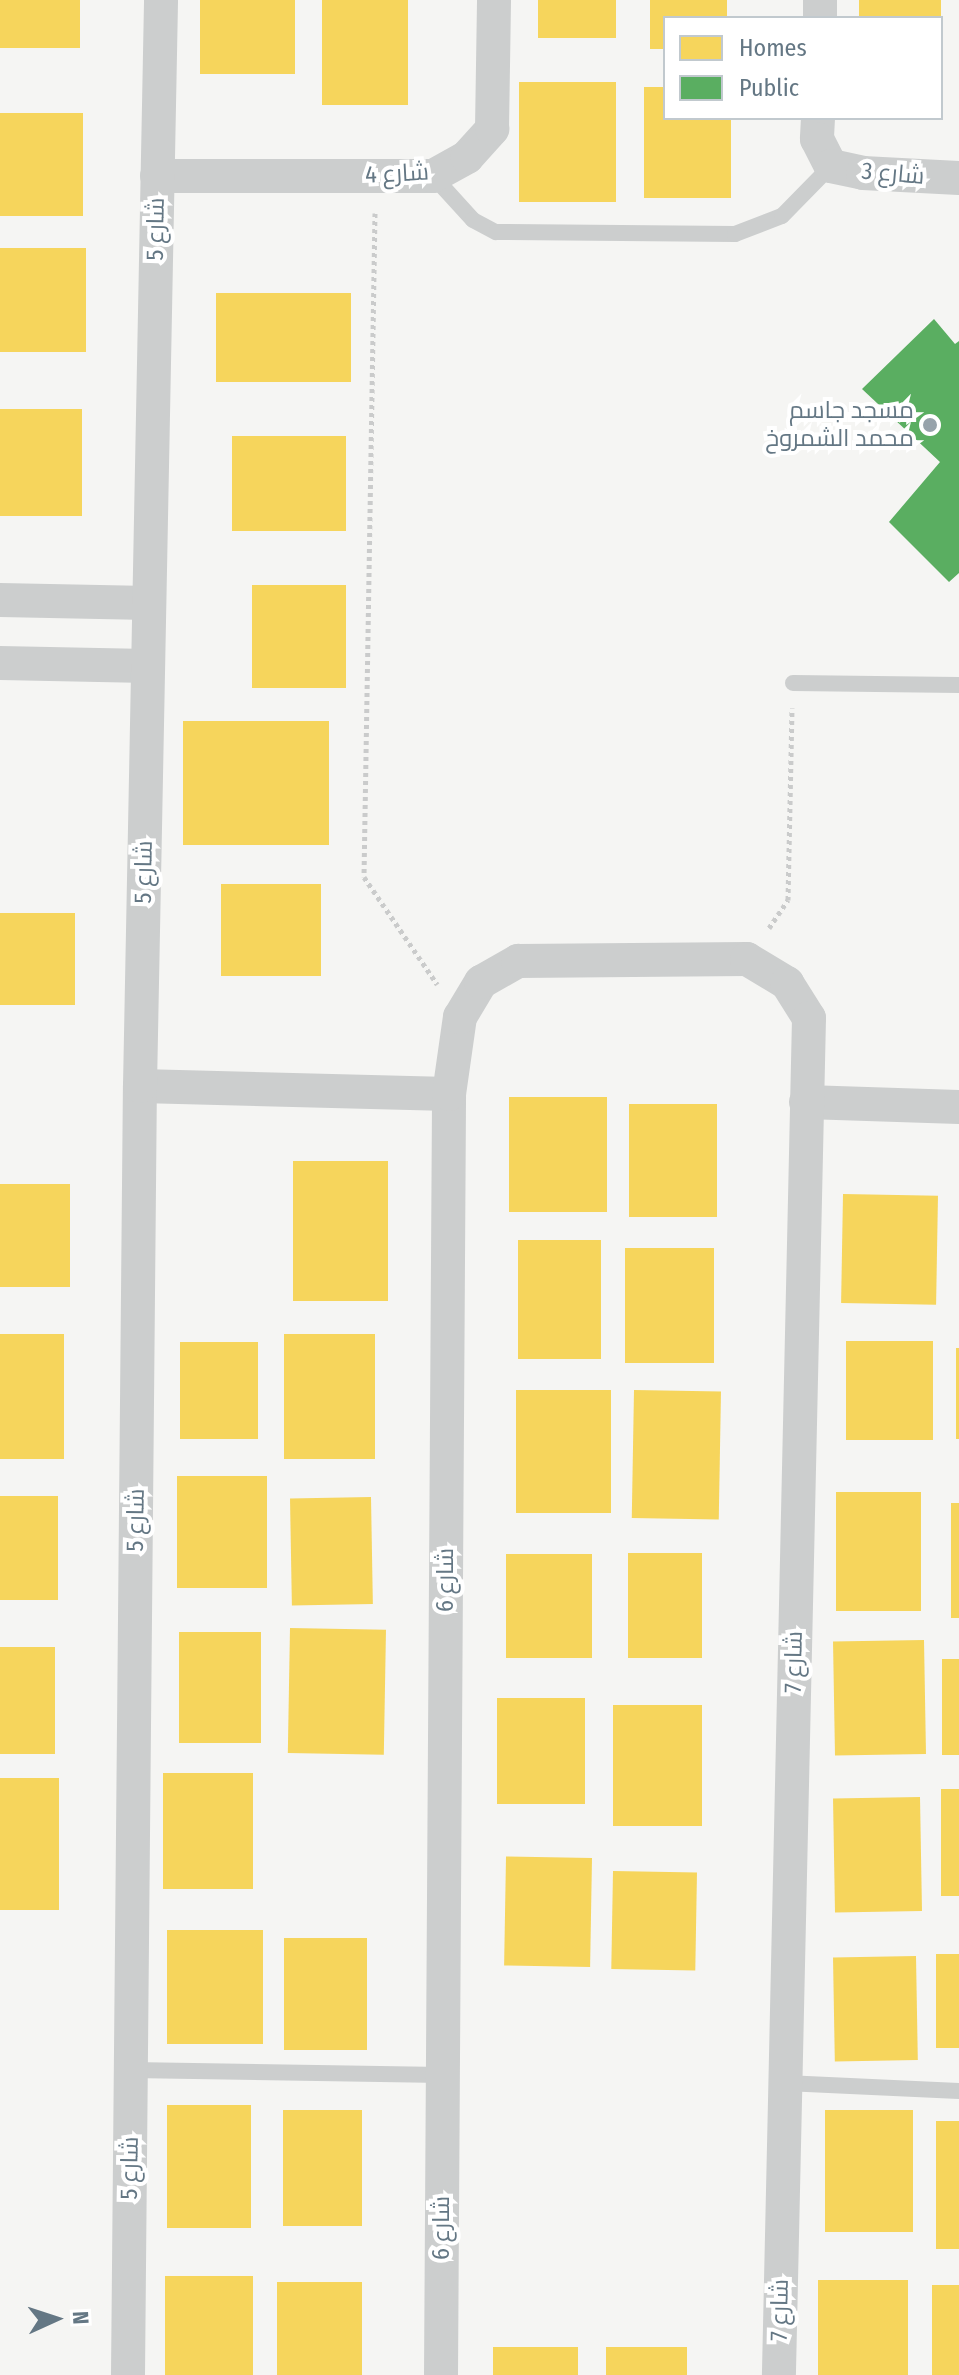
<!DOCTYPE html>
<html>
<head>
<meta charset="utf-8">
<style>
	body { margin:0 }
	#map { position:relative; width:959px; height:2375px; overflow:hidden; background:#f5f5f3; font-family:"Fira Sans Condensed",Cairo,sans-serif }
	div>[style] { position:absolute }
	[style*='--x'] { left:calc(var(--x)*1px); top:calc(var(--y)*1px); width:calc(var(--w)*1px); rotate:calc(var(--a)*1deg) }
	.homes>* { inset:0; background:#f6d55c; transform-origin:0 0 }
	.public>* { inset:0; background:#5aae61 }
	.path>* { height:5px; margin-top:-2.5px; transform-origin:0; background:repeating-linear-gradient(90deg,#cacbcb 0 4px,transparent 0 8px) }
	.service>* { height:16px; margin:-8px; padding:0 8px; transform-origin:8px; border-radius:8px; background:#cccece }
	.minor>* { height:34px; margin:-17px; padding:0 17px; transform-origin:17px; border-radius:17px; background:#cccece }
	.dots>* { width:22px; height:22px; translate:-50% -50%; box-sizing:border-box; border:4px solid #fff; border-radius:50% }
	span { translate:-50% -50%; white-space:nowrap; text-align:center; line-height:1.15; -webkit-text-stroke:8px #fff; paint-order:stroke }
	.street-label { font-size:24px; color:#647784 }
	.poi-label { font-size:24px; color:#647784 }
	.right { translate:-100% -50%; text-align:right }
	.legend { position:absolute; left:663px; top:16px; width:280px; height:104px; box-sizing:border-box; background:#fff; border:2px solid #c1c9ce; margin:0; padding:10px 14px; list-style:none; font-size:24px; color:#647784 }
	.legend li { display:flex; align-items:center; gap:16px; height:40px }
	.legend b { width:40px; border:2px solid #c1c9ce }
	.north { position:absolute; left:16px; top:2279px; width:80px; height:80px; -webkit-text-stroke:6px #fff; paint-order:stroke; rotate:87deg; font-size:22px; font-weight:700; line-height:32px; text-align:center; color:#647784 }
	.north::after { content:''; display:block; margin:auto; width:28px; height:36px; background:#647784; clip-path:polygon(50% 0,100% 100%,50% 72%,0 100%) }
</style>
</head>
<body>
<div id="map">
	<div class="homes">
		<div style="left:0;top:0;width:80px;height:48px"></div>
		<div style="left:200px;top:0;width:95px;height:74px"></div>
		<div style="left:322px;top:0;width:86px;height:105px"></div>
		<div style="left:538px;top:0;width:78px;height:38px"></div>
		<div style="clip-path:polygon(650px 0,727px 0,727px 18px,665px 18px,665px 49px,650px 49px)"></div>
		<div style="left:859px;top:0;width:82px;height:18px"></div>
		<div style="left:519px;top:82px;width:97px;height:120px"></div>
		<div style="clip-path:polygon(644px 87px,665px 87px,665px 118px,731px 118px,731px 198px,644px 198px)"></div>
		<div style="left:0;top:113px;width:83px;height:103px"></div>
		<div style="left:0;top:248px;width:86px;height:104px"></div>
		<div style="left:216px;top:293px;width:135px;height:89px"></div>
		<div style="left:82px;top:409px;width:107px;height:82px;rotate:90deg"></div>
		<div style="left:232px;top:436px;width:114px;height:95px"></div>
		<div style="left:252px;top:585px;width:94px;height:103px"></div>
		<div style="left:183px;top:721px;width:146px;height:124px"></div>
		<div style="left:221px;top:884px;width:100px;height:92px"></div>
		<div style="left:75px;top:913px;width:92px;height:75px;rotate:90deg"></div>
		<div style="left:509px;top:1097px;width:98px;height:115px"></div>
		<div style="left:629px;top:1104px;width:88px;height:113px"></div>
		<div style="left:293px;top:1161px;width:95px;height:140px"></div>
		<div style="left:0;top:1184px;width:70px;height:103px"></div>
		<div style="left:843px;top:1194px;width:95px;height:109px;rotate:1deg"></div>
		<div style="left:518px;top:1240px;width:83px;height:119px"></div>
		<div style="left:625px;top:1248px;width:89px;height:115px"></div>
		<div style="left:0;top:1334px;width:64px;height:125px"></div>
		<div style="left:284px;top:1334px;width:91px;height:125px"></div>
		<div style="left:846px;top:1341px;width:87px;height:99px"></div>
		<div style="left:180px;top:1342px;width:78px;height:97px"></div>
		<div style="left:956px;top:1348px;width:3px;height:91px"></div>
		<div style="left:516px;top:1390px;width:95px;height:123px"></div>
		<div style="left:634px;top:1390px;width:87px;height:128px;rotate:1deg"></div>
		<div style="left:177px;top:1476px;width:90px;height:112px"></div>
		<div style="left:836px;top:1492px;width:85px;height:119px"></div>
		<div style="left:58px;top:1496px;width:104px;height:58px;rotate:90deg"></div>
		<div style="left:371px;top:1497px;width:107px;height:81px;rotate:89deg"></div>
		<div style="left:951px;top:1503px;width:8px;height:115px"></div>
		<div style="left:628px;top:1553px;width:74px;height:105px"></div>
		<div style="left:506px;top:1554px;width:86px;height:104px"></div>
		<div style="left:290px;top:1628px;width:96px;height:125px;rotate:1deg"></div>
		<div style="left:179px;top:1632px;width:82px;height:111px"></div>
		<div style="left:924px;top:1640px;width:114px;height:91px;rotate:89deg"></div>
		<div style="left:0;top:1647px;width:55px;height:107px"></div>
		<div style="left:942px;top:1659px;width:17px;height:96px"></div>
		<div style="left:497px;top:1698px;width:88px;height:106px"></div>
		<div style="left:613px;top:1705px;width:89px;height:121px"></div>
		<div style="left:253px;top:1773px;width:116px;height:90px;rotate:90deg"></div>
		<div style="left:0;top:1778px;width:59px;height:132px"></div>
		<div style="left:941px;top:1789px;width:18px;height:107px"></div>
		<div style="left:920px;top:1797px;width:114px;height:87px;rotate:89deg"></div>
		<div style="left:592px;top:1858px;width:109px;height:86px;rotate:91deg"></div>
		<div style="left:613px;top:1871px;width:84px;height:98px;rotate:1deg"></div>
		<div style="left:167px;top:1930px;width:96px;height:114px"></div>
		<div style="left:284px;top:1938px;width:83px;height:112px"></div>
		<div style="left:959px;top:1954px;width:94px;height:23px;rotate:90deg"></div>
		<div style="left:916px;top:1956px;width:104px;height:83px;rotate:89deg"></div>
		<div style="left:167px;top:2105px;width:84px;height:123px"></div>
		<div style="left:283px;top:2110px;width:79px;height:116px"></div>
		<div style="left:825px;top:2110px;width:88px;height:122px"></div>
		<div style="left:936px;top:2121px;width:23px;height:128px"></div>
		<div style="left:253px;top:2276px;width:99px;height:88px;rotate:90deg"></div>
		<div style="left:818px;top:2280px;width:90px;height:95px"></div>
		<div style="left:277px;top:2282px;width:85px;height:93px"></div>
		<div style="left:932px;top:2285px;width:27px;height:90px"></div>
		<div style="left:493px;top:2347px;width:85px;height:28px"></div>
		<div style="left:606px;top:2347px;width:81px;height:28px"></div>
	</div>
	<div class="public">
		<div style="clip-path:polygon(934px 319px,955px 344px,959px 341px,959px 573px,949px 582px,889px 522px,940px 462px,862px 389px)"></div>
	</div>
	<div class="path">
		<div style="--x:375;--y:213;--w:664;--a:90.95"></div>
		<div style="--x:364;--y:877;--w:130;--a:55.7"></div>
		<div style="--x:769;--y:928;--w:34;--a:-56"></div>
		<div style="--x:788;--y:900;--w:192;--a:-88.8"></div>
	</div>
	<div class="service">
		<div style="--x:433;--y:176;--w:59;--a:47.7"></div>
		<div style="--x:473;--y:220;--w:26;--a:28"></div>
		<div style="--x:496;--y:232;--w:239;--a:0.5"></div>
		<div style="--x:735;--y:234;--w:50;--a:-21"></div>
		<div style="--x:782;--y:216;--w:70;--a:-45.6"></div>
		<div style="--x:793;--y:683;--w:166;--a:0.7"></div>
		<div style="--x:131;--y:2070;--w:312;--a:0.9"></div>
		<div style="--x:785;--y:2083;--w:174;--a:2.6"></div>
	</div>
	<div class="minor">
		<div style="--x:820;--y:18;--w:18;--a:-90"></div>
		<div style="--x:818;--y:118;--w:21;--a:93"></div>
		<div style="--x:817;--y:139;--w:30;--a:63"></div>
		<div style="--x:831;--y:166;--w:33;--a:12"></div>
		<div style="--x:863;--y:173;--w:96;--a:3"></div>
		<div style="--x:157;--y:176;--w:276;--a:0"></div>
		<div style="--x:433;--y:176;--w:39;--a:-29"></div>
		<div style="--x:467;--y:157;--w:38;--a:-48"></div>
		<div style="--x:492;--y:129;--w:129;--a:-89.1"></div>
		<div style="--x:0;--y:600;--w:149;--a:1.2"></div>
		<div style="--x:0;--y:663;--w:148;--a:1.2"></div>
		<div style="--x:140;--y:1086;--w:309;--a:1.5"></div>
		<div style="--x:806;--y:1102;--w:153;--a:1.9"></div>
		<div style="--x:128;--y:2375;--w:1289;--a:-89.47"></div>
		<div style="--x:140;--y:1086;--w:1086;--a:-88.89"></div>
		<div style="--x:441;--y:2375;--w:1281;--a:-89.64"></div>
		<div style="--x:449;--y:1094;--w:78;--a:-81.9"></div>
		<div style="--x:460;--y:1017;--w:41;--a:-59"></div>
		<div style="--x:481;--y:982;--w:43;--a:-29.6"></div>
		<div style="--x:518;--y:961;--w:229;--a:-0.5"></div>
		<div style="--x:747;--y:959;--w:47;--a:31"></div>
		<div style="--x:787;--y:983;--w:41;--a:57.8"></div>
		<div style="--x:809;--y:1018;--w:1357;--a:91.27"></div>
	</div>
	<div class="dots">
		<div style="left:930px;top:425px;background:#97a3ab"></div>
	</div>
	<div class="street-label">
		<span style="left:397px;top:174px;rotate:-3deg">شارع 4</span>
		<span style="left:893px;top:174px;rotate:5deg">شارع 3</span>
		<span style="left:156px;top:229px;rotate:-89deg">شارع 5</span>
		<span style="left:144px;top:872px;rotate:-89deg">شارع 5</span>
		<span style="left:136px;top:1520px;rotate:-89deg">شارع 5</span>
		<span style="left:446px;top:1580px;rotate:-90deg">شارع 6</span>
		<span style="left:794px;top:1662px;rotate:-89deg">شارع 7</span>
		<span style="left:130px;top:2168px;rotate:-89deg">شارع 5</span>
		<span style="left:442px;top:2228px;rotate:-90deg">شارع 6</span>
		<span style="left:780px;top:2310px;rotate:-89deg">شارع 7</span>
	</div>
	<div class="poi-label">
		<span class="right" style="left:914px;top:425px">مسجد جاسم<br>محمد الشمروخ</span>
	</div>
	<ul class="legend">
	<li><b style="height:22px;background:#f6d55c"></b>Homes</li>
	<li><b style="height:22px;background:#5aae61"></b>Public</li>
	</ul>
	<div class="north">N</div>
</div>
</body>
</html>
